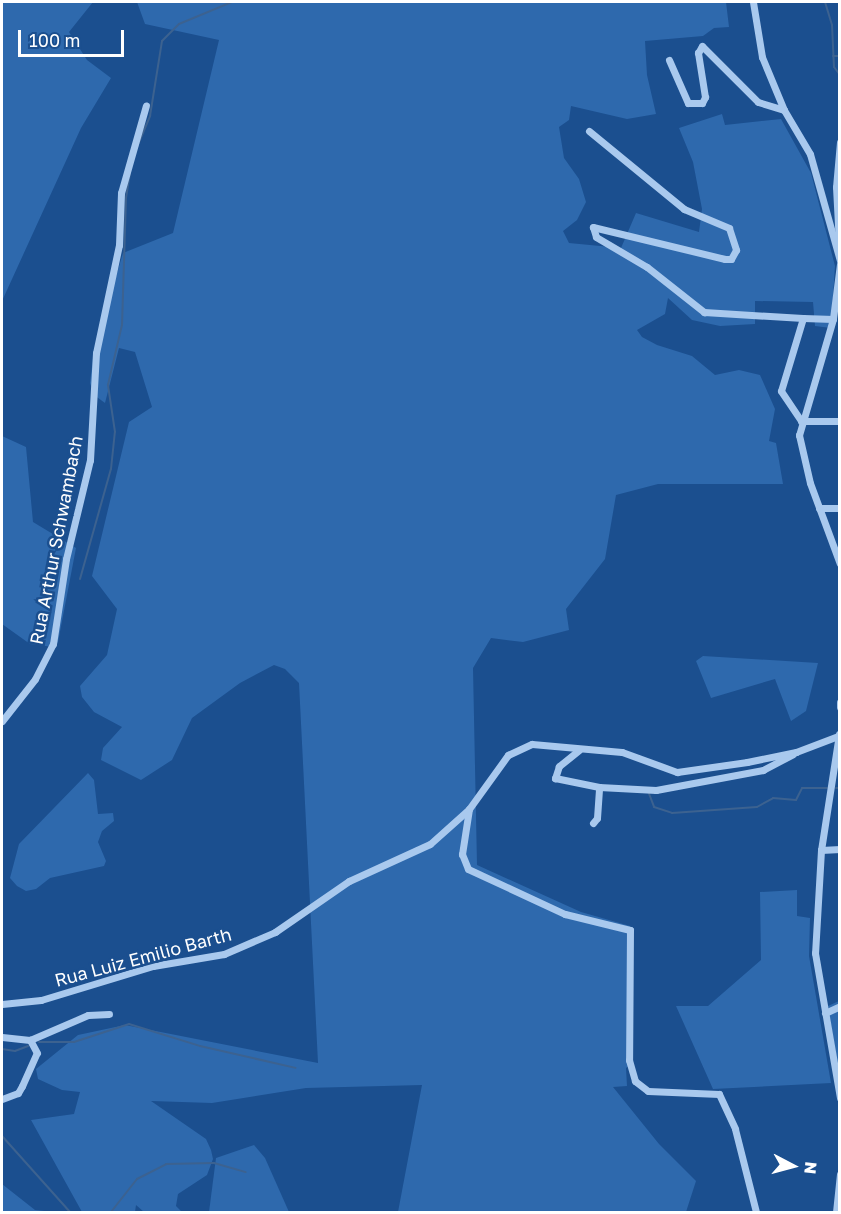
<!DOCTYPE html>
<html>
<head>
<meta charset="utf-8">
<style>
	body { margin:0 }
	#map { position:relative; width:841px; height:1214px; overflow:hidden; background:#1b4f8f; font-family:"Golos Text",sans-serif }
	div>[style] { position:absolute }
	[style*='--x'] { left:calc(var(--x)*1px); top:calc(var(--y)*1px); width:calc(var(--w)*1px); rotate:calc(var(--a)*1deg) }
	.green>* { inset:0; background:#2e69ad }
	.stream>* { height:2px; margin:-1px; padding:0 1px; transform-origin:1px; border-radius:1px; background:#3c6290 }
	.minor>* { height:7px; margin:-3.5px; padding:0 3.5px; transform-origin:3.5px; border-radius:3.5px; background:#a9c9ee }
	span { translate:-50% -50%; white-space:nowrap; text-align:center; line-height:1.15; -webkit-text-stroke:5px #1b4f8f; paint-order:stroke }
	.street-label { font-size:18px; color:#fff }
	.frame { position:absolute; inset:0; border:3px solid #fff; pointer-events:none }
	.north { position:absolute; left:763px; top:1136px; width:60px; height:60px; -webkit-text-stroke:4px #1b4f8f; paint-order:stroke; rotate:96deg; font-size:16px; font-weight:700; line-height:24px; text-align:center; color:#fff }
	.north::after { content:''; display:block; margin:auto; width:21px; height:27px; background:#fff; clip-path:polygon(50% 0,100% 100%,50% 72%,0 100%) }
	.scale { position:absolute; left:18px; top:30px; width:106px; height:27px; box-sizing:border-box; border:3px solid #fff; border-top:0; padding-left:8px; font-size:18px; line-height:21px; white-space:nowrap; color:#fff; -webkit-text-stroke:4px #1b4f8f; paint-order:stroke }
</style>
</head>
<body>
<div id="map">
	<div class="green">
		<div style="clip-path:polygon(2px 2px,93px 2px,69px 32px,87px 60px,111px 78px,81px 128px,2px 301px)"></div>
		<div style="clip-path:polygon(137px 2px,726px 2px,729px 27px,714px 28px,703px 36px,645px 41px,647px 75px,656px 114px,627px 119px,571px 106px,569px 120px,559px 127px,564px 158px,579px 179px,586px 202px,577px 220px,563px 231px,569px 243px,621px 248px,636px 213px,699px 232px,702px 209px,693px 162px,679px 128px,722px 114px,725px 125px,781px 119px,811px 173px,835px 266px,831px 328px,815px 326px,813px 302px,755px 301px,755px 324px,720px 326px,692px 320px,668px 298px,665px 314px,637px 330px,642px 337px,657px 345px,692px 356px,715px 375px,739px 370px,760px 375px,775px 409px,769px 441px,776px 443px,783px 484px,658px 484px,616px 495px,605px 559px,566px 609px,569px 630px,523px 642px,491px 638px,473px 668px,477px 865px,581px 912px,630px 926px,633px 1063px,626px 1068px,627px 1086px,613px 1087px,659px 1144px,696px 1181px,686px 1212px,398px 1212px,422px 1085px,306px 1088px,212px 1103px,151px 1101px,206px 1139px,211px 1150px,213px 1159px,207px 1175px,178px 1194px,176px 1206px,182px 1212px,144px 1212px,136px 1205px,135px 1212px,82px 1212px,31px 1120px,74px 1114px,80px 1092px,62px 1090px,38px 1079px,36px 1069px,78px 1035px,125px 1025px,318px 1063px,299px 683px,285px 669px,274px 665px,240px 683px,192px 718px,172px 760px,141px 780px,101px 760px,103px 748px,122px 727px,94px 712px,82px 697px,80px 686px,107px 655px,117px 609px,92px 576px,129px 422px,152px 407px,135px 352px,119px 348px,105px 403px,94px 395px,90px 383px,94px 350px,123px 253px,173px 233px,219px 40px,145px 24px)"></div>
		<div style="clip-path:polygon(2px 436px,26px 447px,33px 522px,76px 548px,58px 642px,53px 647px,30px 644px,2px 624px)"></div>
		<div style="clip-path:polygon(703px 656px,818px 663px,806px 711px,791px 721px,775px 679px,711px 698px,696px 661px)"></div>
		<div style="clip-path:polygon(88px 773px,94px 780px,98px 814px,113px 813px,114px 821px,102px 831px,98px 842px,106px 861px,104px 866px,50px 878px,36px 889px,26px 891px,17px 886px,10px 878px,19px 844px)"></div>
		<div style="clip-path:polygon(797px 890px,797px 916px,810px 918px,809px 956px,831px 1083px,713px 1089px,676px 1006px,708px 1006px,761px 960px,760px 892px)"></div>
		<div style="clip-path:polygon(839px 1001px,839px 1072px,828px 1006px)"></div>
		<div style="clip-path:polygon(254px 1145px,265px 1158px,289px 1212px,209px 1212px,216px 1158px)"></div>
		<div style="clip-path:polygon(2px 1184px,35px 1210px,54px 1212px,2px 1212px)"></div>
	</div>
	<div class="stream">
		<div style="--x:825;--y:2;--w:24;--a:73"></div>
		<div style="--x:832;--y:25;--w:42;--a:87.3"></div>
		<div style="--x:834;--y:67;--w:10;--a:53"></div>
		<div style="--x:833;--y:56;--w:7;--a:0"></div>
		<div style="--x:137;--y:147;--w:34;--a:-67"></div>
		<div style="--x:150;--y:116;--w:76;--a:-80.9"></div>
		<div style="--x:162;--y:41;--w:24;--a:-45"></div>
		<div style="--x:179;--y:24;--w:57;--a:-22.5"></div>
		<div style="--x:80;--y:579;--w:114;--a:-74.3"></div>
		<div style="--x:111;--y:469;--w:37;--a:-84"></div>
		<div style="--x:115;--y:432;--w:48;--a:-98.5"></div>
		<div style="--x:108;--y:385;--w:62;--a:-76.9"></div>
		<div style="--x:122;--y:325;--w:127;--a:-88.2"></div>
		<div style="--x:126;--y:198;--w:25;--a:-81"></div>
		<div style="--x:836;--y:788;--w:4;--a:0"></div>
		<div style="--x:648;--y:791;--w:17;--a:69"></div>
		<div style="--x:654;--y:807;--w:19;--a:18"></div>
		<div style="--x:672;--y:813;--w:85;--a:-4"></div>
		<div style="--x:757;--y:807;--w:18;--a:-29"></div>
		<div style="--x:773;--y:798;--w:23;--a:5"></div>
		<div style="--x:796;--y:800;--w:13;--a:-63"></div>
		<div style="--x:802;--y:788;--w:25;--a:0"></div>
		<div style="--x:39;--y:1042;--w:35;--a:0"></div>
		<div style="--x:74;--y:1042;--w:58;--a:-18.1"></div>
		<div style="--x:129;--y:1024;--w:74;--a:17.2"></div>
		<div style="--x:200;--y:1046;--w:98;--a:12.9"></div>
		<div style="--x:2;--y:1049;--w:13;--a:9"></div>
		<div style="--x:15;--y:1051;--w:14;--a:-21"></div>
		<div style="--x:2;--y:1136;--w:102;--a:48.2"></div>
		<div style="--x:111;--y:1212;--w:42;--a:-51.8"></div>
		<div style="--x:137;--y:1179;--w:33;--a:-27"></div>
		<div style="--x:166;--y:1164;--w:48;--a:-1.2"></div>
		<div style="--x:214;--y:1163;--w:33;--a:16"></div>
	</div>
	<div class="minor">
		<div style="--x:753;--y:2;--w:56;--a:80.7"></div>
		<div style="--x:762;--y:57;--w:57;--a:67.5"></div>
		<div style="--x:784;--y:110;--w:51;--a:59.4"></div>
		<div style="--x:810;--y:154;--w:111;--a:74.3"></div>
		<div style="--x:669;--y:60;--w:47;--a:66.2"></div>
		<div style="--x:688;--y:103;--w:14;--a:0"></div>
		<div style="--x:702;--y:103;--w:7;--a:-63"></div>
		<div style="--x:705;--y:97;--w:45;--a:-99"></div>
		<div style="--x:698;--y:53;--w:8;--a:-60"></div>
		<div style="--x:702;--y:46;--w:79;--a:45"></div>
		<div style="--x:758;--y:102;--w:27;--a:17"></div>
		<div style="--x:589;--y:131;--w:123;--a:39.4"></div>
		<div style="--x:684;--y:209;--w:49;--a:22.9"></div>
		<div style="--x:729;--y:228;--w:23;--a:72"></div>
		<div style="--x:736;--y:250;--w:10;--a:119"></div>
		<div style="--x:731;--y:259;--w:6;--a:180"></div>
		<div style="--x:725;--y:259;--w:136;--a:-166.4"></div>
		<div style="--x:593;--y:227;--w:10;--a:73"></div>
		<div style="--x:596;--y:237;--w:59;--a:30.5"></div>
		<div style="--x:647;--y:267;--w:73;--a:38.3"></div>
		<div style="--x:704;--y:312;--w:99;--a:3.5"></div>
		<div style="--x:839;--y:244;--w:57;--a:-93"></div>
		<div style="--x:836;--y:187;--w:45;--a:-84.9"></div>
		<div style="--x:840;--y:264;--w:55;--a:97.3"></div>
		<div style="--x:833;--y:319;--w:121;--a:106.3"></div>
		<div style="--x:799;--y:435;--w:49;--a:77.1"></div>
		<div style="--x:810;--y:483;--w:86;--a:69.7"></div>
		<div style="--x:833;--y:319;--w:30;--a:-178"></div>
		<div style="--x:803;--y:318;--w:76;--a:106.8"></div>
		<div style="--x:781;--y:391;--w:36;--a:56"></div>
		<div style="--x:801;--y:421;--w:39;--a:0"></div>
		<div style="--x:819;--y:508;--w:21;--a:0"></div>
		<div style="--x:840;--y:702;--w:5;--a:90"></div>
		<div style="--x:2;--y:721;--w:53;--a:-51.8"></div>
		<div style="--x:35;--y:679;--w:39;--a:-63"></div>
		<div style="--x:53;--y:644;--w:86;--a:-81.3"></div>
		<div style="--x:66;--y:559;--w:102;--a:-76.4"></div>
		<div style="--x:90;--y:460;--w:107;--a:-86.8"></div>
		<div style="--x:96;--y:353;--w:110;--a:-78"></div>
		<div style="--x:119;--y:245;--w:52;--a:-87.8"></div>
		<div style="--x:121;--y:193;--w:91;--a:-74.1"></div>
		<div style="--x:839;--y:734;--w:117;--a:98.8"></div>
		<div style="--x:821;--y:850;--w:103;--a:93.3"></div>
		<div style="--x:815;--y:953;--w:147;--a:80.2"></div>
		<div style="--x:579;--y:750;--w:26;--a:141"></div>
		<div style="--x:559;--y:766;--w:13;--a:108"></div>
		<div style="--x:555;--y:778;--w:45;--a:11.6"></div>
		<div style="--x:599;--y:787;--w:57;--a:3"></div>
		<div style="--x:656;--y:790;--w:109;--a:-10.6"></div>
		<div style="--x:763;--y:770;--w:34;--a:-28"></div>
		<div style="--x:469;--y:809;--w:46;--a:98.8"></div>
		<div style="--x:462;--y:854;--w:16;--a:68"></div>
		<div style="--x:468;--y:869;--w:107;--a:24.9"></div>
		<div style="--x:565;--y:914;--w:67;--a:13.8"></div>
		<div style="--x:630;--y:930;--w:130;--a:90.4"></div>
		<div style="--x:629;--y:1060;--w:22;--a:74"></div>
		<div style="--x:635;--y:1081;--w:16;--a:38"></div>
		<div style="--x:648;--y:1091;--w:71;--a:2.4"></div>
		<div style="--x:719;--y:1094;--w:38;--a:65"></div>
		<div style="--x:735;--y:1129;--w:86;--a:75.8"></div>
		<div style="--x:593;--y:823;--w:6;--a:-51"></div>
		<div style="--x:597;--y:818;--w:31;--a:-86"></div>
		<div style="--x:821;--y:850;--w:19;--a:-3"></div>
		<div style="--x:2;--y:1004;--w:39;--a:-6"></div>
		<div style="--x:41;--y:1000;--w:117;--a:-16.9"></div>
		<div style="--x:153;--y:966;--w:72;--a:-9.6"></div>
		<div style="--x:224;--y:954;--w:56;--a:-23.3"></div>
		<div style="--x:275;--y:932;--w:90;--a:-34.6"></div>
		<div style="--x:349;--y:881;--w:89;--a:-24.6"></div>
		<div style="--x:430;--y:844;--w:52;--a:-41.9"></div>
		<div style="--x:469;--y:809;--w:67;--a:-54.2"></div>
		<div style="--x:508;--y:755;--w:26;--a:-25"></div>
		<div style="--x:532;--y:744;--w:90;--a:5.1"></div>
		<div style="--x:622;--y:752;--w:59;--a:20"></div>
		<div style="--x:677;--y:772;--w:71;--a:-8.1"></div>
		<div style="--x:747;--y:762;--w:50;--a:-11.5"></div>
		<div style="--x:796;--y:752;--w:45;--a:-20.9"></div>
		<div style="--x:825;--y:1013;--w:17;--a:-25"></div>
		<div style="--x:2;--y:1037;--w:28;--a:6"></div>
		<div style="--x:30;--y:1040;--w:63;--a:-23.3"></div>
		<div style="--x:88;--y:1015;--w:21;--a:-3"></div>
		<div style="--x:2;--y:1099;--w:17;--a:-21"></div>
		<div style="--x:18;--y:1093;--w:8;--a:-60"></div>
		<div style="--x:22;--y:1086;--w:36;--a:-66"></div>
		<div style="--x:37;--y:1053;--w:15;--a:-118"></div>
		<div style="--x:836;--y:1212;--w:38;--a:-84"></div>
	</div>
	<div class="street-label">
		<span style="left:56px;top:540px;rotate:-79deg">Rua Arthur Schwambach</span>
		<span style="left:143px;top:957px;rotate:-15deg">Rua Luiz Emilio Barth</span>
	</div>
	<div class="frame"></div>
	<div class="north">N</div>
	<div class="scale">100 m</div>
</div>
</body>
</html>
